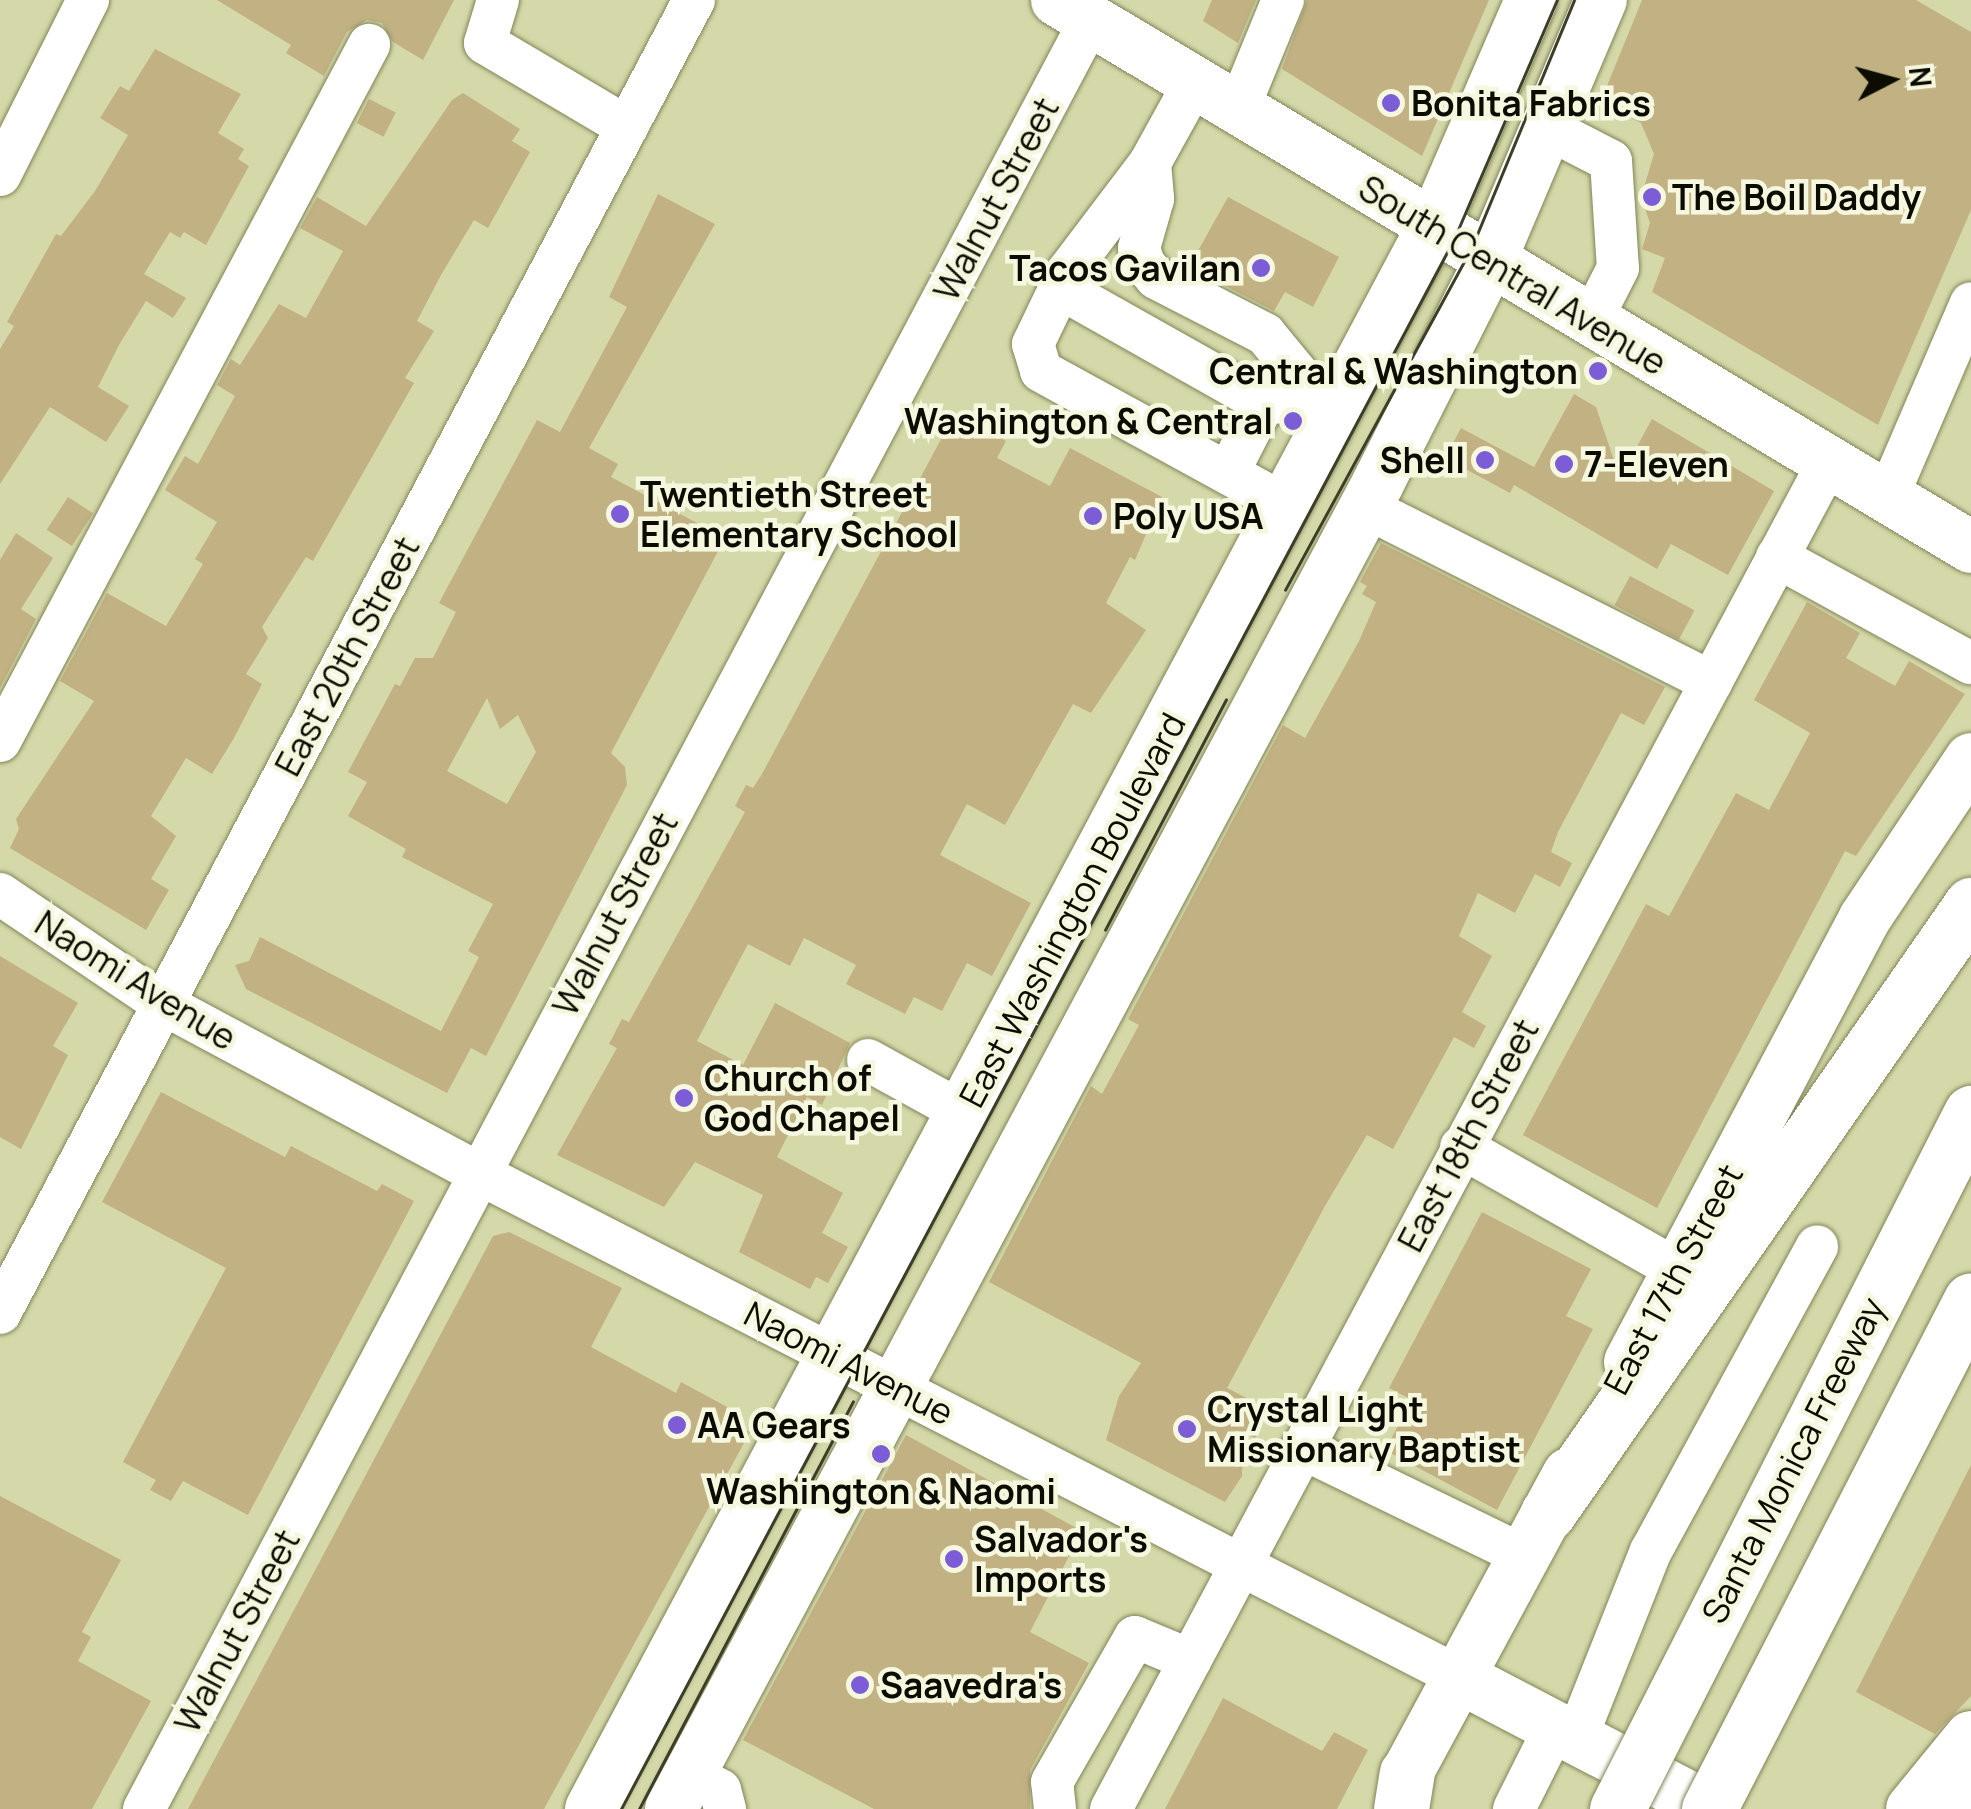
<!DOCTYPE html>
<html>
<head>
<meta charset="utf-8">
<style>
	body { margin:0 }
	#map { position:relative; width:1971px; height:1809px; overflow:hidden; background:#d5d9a9; font-family:Manrope,sans-serif }
	div>[style] { position:absolute }
	[style*='--x'] { left:calc(var(--x)*1px); top:calc(var(--y)*1px); width:calc(var(--w)*1px); rotate:calc(var(--a)*1deg) }
	.building>* { inset:0; background:#c1b183; transform-origin:0 0 }
	.roads { filter:drop-shadow(0 0 2px #828558) drop-shadow(0 0 2px #828558) }
	.minor>* { height:42px; margin:-21px; padding:0 21px; transform-origin:21px; border-radius:21px; background:#fff }
	.major>* { height:52px; margin:-26px; padding:0 26px; transform-origin:26px; border-radius:26px; background:#fff }
	.highway>* { height:55px; margin:-27.5px; padding:0 27.5px; transform-origin:27.5px; border-radius:27.5px; background:#fff }
	.tram>* { height:2.5px; margin:-1.25px; padding:0 1.25px; transform-origin:1.25px; border-radius:1.25px; background:#3c3e28 }
	.bridges { filter:drop-shadow(0 0 2px #828558) drop-shadow(0 0 2px #828558) }
	.highway-bridge>* { height:55px; margin:-27.5px; padding:0 27.5px; transform-origin:27.5px; border-radius:27.5px; background:#fff }
	.dots>* { width:28px; height:28px; translate:-50% -50%; box-sizing:border-box; border:5px solid #f5f8df; border-radius:50% }
	span { translate:-50% -50%; white-space:nowrap; text-align:center; line-height:1.15; -webkit-text-stroke:9px #f5f8df; paint-order:stroke }
	.poi-label { font-size:35px; color:#0c0d00; font-weight:700 }
	.left { translate:0 -50%; text-align:left }
	.right { translate:-100% -50%; text-align:right }
	.street-label { font-size:35px; color:#0c0d00 }
	.north { position:absolute; left:1841px; top:30px; width:100px; height:100px; -webkit-text-stroke:8px #f5f8df; paint-order:stroke; rotate:84deg; font-size:28px; font-weight:700; line-height:40px; text-align:center; color:#0c0d00 }
	.north::after { content:''; display:block; margin:auto; width:35px; height:45px; background:#0c0d00; clip-path:polygon(50% 0,100% 100%,50% 72%,0 100%) }
</style>
</head>
<body>
<div id="map">
	<div class="building">
		<div style="clip-path:polygon(217px 0,454px 0,423px 60px,393px 42px,382px 23px,367px 20px,347px 32px,324px 76px,286px 53px,291px 45px)"></div>
		<div style="clip-path:polygon(1212px 0,1256px 0,1238px 43px,1203px 21px)"></div>
		<div style="clip-path:polygon(1307px 0,1489px 0,1422px 156px,1282px 69px)"></div>
		<div style="clip-path:polygon(1642px 0,1916px 0,1971px 32px,1971px 210px,1878px 425px,1652px 292px,1665px 258px,1642px 249px,1650px 223px,1641px 197px,1654px 154px,1641px 123px,1600px 103px)"></div>
		<div style="clip-path:polygon(155px 49px,241px 94px,218px 133px,244px 149px,238px 159px,249px 166px,206px 245px,184px 232px,180px 238px,170px 232px,144px 274px,186px 298px,173px 318px,146px 301px,119px 345px,98px 387px,129px 406px,106px 442px,50px 407px,0 484px,0 349px,14px 326px,7px 322px,56px 234px,61px 236px,95px 191px,128px 135px,100px 118px,120px 86px,129px 91px)"></div>
		<div style="clip-path:polygon(463px 93px,520px 129px,512px 141px,530px 152px,488px 228px,474px 220px,441px 275px,417px 321px,434px 331px,405px 378px,414px 383px,313px 561px,306px 557px,262px 627px,268px 638px,246px 674px,262px 684px,234px 738px,212px 774px,186px 758px,151px 816px,176px 836px,151px 879px,169px 890px,146px 930px,10px 848px,19px 829px,16px 819px,94px 701px,60px 681px,107px 593px,166px 626px,203px 564px,195px 559px,217px 522px,165px 490px,185px 456px,198px 464px,235px 396px,217px 385px,231px 359px,240px 365px,279px 304px,306px 318px,343px 251px,300px 228px,317px 197px,366px 226px,452px 100px)"></div>
		<div style="left:369px;top:99px;width:30px;height:27px;rotate:27deg"></div>
		<div style="clip-path:polygon(evenodd,658px 194px,715px 224px,589px 448px,618px 464px,611px 477px,725px 538px,611px 753px,625px 767px,627px 785px,486px 1056px,471px 1048px,447px 1093px,246px 989px,235px 965px,249px 961px,260px 937px,441px 1031px,479px 957px,468px 951px,493px 904px,402px 857px,406px 849px,348px 816px,367px 782px,348px 772px,395px 684px,400px 686px,415px 658px,433px 658px,456px 612px,439px 603px,537px 420px,560px 432px,627px 307px,609px 297px,658px 194px,487px 698px,500px 729px,518px 715px,536px 752px,507px 804px,447px 771px,487px 698px)"></div>
		<div style="clip-path:polygon(1228px 197px,1339px 257px,1313px 307px,1285px 292px,1274px 311px,1189px 267px)"></div>
		<div style="clip-path:polygon(1574px 394px,1596px 407px,1620px 478px,1652px 419px,1774px 491px,1728px 575px,1671px 544px,1657px 569px,1514px 485px,1510px 493px,1445px 458px,1461px 428px,1534px 467px)"></div>
		<div style="clip-path:polygon(955px 413px,1006px 441px,997px 458px,1050px 486px,1070px 448px,1162px 497px,1135px 560px,1130px 557px,1106px 603px,1146px 630px,1091px 713px,1073px 704px,1005px 825px,967px 804px,940px 855px,1031px 903px,992px 976px,967px 963px,942px 1011px,914px 997px,905px 1014px,846px 984px,856px 965px,804px 938px,790px 966px,748px 944px,697px 1041px,743px 1065px,775px 1003px,850px 1043px,822px 1105px,807px 1097px,777px 1157px,843px 1193px,822px 1233px,848px 1247px,828px 1283px,816px 1277px,810px 1289px,739px 1252px,763px 1195px,695px 1162px,664px 1207px,557px 1155px,617px 1048px,609px 1044px,622px 1019px,629px 1022px,745px 812px,735px 806px,746px 785px,753px 788px,762px 774px)"></div>
		<div style="left:68px;top:497px;width:30px;height:39px;rotate:33deg"></div>
		<div style="clip-path:polygon(16px 533px,53px 558px,21px 609px,36px 619px,0 688px,0 560px)"></div>
		<div style="clip-path:polygon(1381px 543px,1665px 687px,1644px 725px,1621px 713px,1558px 832px,1551px 852px,1572px 863px,1560px 887px,1535px 874px,1515px 913px,1478px 893px,1459px 936px,1492px 956px,1462px 1012px,1486px 1026px,1474px 1048px,1454px 1037px,1393px 1149px,1367px 1135px,1325px 1206px,1227px 1388px,1270px 1410px,1255px 1438px,1243px 1432px,1242px 1476px,1225px 1502px,1106px 1440px,1119px 1396px,1141px 1363px,989px 1282px,1091px 1086px,1102px 1094px,1139px 1025px,1128px 1019px,1283px 725px,1305px 738px,1359px 641px,1376px 602px,1362px 594px,1367px 586px,1360px 582px)"></div>
		<div style="left:1630px;top:576px;width:73px;height:33px;rotate:28deg"></div>
		<div style="clip-path:polygon(1807px 602px,1860px 633px,1846px 658px,1895px 686px,1909px 661px,1965px 694px,1856px 856px,1845px 851px,1657px 1208px,1523px 1135px,1646px 904px,1669px 916px,1736px 793px,1769px 810px,1810px 733px,1754px 700px)"></div>
		<div style="clip-path:polygon(0 956px,78px 1003px,53px 1046px,68px 1055px,21px 1149px,0 1137px)"></div>
		<div style="clip-path:polygon(161px 1092px,285px 1157px,291px 1146px,377px 1191px,382px 1184px,414px 1201px,248px 1515px,183px 1481px,171px 1501px,150px 1490px,156px 1480px,123px 1462px,226px 1268px,102px 1202px)"></div>
		<div style="clip-path:polygon(1482px 1212px,1591px 1269px,1566px 1316px,1593px 1329px,1497px 1510px,1385px 1450px,1412px 1400px,1389px 1388px)"></div>
		<div style="clip-path:polygon(509px 1232px,622px 1288px,591px 1347px,676px 1393px,681px 1382px,729px 1408px,723px 1418px,750px 1432px,544px 1809px,188px 1809px,493px 1236px)"></div>
		<div style="clip-path:polygon(906px 1435px,1082px 1531px,1030px 1632px,1089px 1663px,1030px 1770px,1030px 1809px,874px 1809px,743px 1740px)"></div>
		<div style="clip-path:polygon(1971px 1465px,1971px 1696px,1935px 1734px,1856px 1692px)"></div>
		<div style="clip-path:polygon(0 1496px,121px 1560px,82px 1632px,91px 1637px,78px 1661px,151px 1701px,92px 1809px,0 1809px)"></div>
		<div style="clip-path:polygon(1223px 1698px,1322px 1751px,1334px 1732px,1368px 1750px,1337px 1809px,1165px 1809px)"></div>
	</div>
	<div class="roads">
		<div class="minor">
			<div style="--x:498;--y:0;--w:45;--a:106.8"></div>
			<div style="--x:485;--y:43;--w:165;--a:30.6"></div>
			<div style="--x:1193;--y:85;--w:89;--a:118.9"></div>
			<div style="--x:1150;--y:163;--w:136;--a:127.2"></div>
			<div style="--x:1068;--y:271;--w:81;--a:115.6"></div>
			<div style="--x:1033;--y:344;--w:28;--a:73"></div>
			<div style="--x:1041;--y:371;--w:279;--a:28.7"></div>
			<div style="--x:1237;--y:112;--w:121;--a:-67.7"></div>
			<div style="--x:1547;--y:128;--w:72;--a:27.3"></div>
			<div style="--x:1611;--y:161;--w:107;--a:86.3"></div>
			<div style="--x:1618;--y:268;--w:59;--a:117"></div>
			<div style="--x:1150;--y:163;--w:36;--a:85"></div>
			<div style="--x:1153;--y:199;--w:51;--a:105.9"></div>
			<div style="--x:1139;--y:248;--w:17;--a:73"></div>
			<div style="--x:1144;--y:264;--w:18;--a:49"></div>
			<div style="--x:1156;--y:278;--w:123;--a:27.2"></div>
			<div style="--x:1265;--y:334;--w:50;--a:50.6"></div>
			<div style="--x:1297;--y:373;--w:29;--a:86"></div>
			<div style="--x:0;--y:175;--w:196;--a:-63.3"></div>
			<div style="--x:1058;--y:287;--w:236;--a:29.4"></div>
			<div style="--x:1264;--y:403;--w:35;--a:-2"></div>
			<div style="--x:1299;--y:402;--w:28;--a:42"></div>
			<div style="--x:1228;--y:473;--w:79;--a:-62.8"></div>
			<div style="--x:1887;--y:498;--w:212;--a:-66.7"></div>
			<div style="--x:1365;--y:507;--w:388;--a:26.8"></div>
			<div style="--x:1777;--y:557;--w:221;--a:28.7"></div>
			<div style="--x:0;--y:741;--w:788;--a:-62.07"></div>
			<div style="--x:0;--y:894;--w:197;--a:34"></div>
			<div style="--x:163;--y:1004;--w:357;--a:28.2"></div>
			<div style="--x:478;--y:1173;--w:1101;--a:27.19"></div>
			<div style="--x:868;--y:1060;--w:110;--a:28.9"></div>
			<div style="--x:1461;--y:1147;--w:251;--a:29.6"></div>
			<div style="--x:0;--y:1313;--w:1485;--a:-62.14"></div>
			<div style="--x:1302;--y:1448;--w:247;--a:25.9"></div>
			<div style="--x:1576;--y:1739;--w:202;--a:-68.3"></div>
			<div style="--x:1651;--y:1551;--w:347;--a:-61.4"></div>
			<div style="--x:690;--y:1774;--w:34;--a:28"></div>
			<div style="--x:720;--y:1790;--w:20;--a:75"></div>
			<div style="--x:144;--y:1809;--w:2023;--a:-62.12"></div>
			<div style="--x:1055;--y:1809;--w:27;--a:-96"></div>
			<div style="--x:1052;--y:1782;--w:167;--a:-60.2"></div>
			<div style="--x:1135;--y:1637;--w:60;--a:22.7"></div>
			<div style="--x:1111;--y:1809;--w:1525;--a:-61.96"></div>
			<div style="--x:1514;--y:1809;--w:92;--a:-63.4"></div>
			<div style="--x:1956;--y:1809;--w:29;--a:-59"></div>
		</div>
		<div class="major">
			<div style="--x:1057;--y:0;--w:1065;--a:30.9"></div>
			<div style="--x:1630;--y:1362;--w:502;--a:-62.11"></div>
			<div style="--x:1865;--y:918;--w:191;--a:-56.3"></div>
			<div style="--x:1457;--y:1676;--w:287;--a:27.6"></div>
			<div style="--x:1407;--y:1773;--w:340;--a:-61.6"></div>
			<div style="--x:591;--y:1809;--w:1792;--a:-61.98"></div>
			<div style="--x:1433;--y:227;--w:247;--a:-66.6"></div>
			<div style="--x:671;--y:1809;--w:1503;--a:-61.93"></div>
			<div style="--x:1378;--y:483;--w:249;--a:-63.2"></div>
			<div style="--x:1490;--y:261;--w:284;--a:-67"></div>
			<div style="--x:1912;--y:1809;--w:93;--a:-50.7"></div>
		</div>
		<div class="highway">
			<div style="--x:1548;--y:1513;--w:741;--a:-55.17"></div>
			<div style="--x:1401;--y:1809;--w:36;--a:-81"></div>
		</div>
	</div>
	<div class="tram">
		<div style="--x:1285;--y:590;--w:388;--a:-61.4"></div>
		<div style="--x:1471;--y:249;--w:269;--a:-67.5"></div>
		<div style="--x:1105;--y:930;--w:260;--a:-62.3"></div>
		<div style="--x:621;--y:1809;--w:1777;--a:-62.05"></div>
		<div style="--x:1454;--y:239;--w:260;--a:-66.7"></div>
		<div style="--x:639;--y:1809;--w:460;--a:-62.3"></div>
	</div>
	<div class="bridges">
		<div class="highway-bridge">
			<div style="--x:1617;--y:1809;--w:781;--a:-63.04"></div>
			<div style="--x:1709;--y:1809;--w:572;--a:-62.76"></div>
		</div>
	</div>
	<div class="dots">
		<div style="left:1391px;top:103px;background:#7c5cd7"></div>
		<div style="left:1652px;top:197px;background:#7c5cd7"></div>
		<div style="left:1261px;top:268px;background:#7c5cd7"></div>
		<div style="left:1598px;top:371px;background:#7c5cd7"></div>
		<div style="left:1293px;top:421px;background:#7c5cd7"></div>
		<div style="left:1485px;top:460px;background:#7c5cd7"></div>
		<div style="left:1564px;top:464px;background:#7c5cd7"></div>
		<div style="left:620px;top:514px;background:#7c5cd7"></div>
		<div style="left:1093px;top:516px;background:#7c5cd7"></div>
		<div style="left:684px;top:1098px;background:#7c5cd7"></div>
		<div style="left:677px;top:1425px;background:#7c5cd7"></div>
		<div style="left:1187px;top:1429px;background:#7c5cd7"></div>
		<div style="left:881px;top:1454px;background:#7c5cd7"></div>
		<div style="left:954px;top:1559px;background:#7c5cd7"></div>
		<div style="left:860px;top:1685px;background:#7c5cd7"></div>
	</div>
	<div class="poi-label">
		<span class="left" style="left:1411px;top:103px">Bonita Fabrics</span>
		<span class="left" style="left:1672px;top:197px">The Boil Daddy</span>
		<span class="right" style="left:1241px;top:268px">Tacos Gavilan</span>
		<span class="right" style="left:1578px;top:371px">Central &amp; Washington</span>
		<span class="right" style="left:1273px;top:421px">Washington &amp; Central</span>
		<span class="right" style="left:1465px;top:460px">Shell</span>
		<span class="left" style="left:1584px;top:464px">7-Eleven</span>
		<span class="left" style="left:640px;top:514px">Twentieth Street<br>Elementary School</span>
		<span class="left" style="left:1113px;top:516px">Poly USA</span>
		<span class="left" style="left:704px;top:1098px">Church of<br>God Chapel</span>
		<span class="left" style="left:1207px;top:1429px">Crystal Light<br>Missionary Baptist</span>
		<span class="left" style="left:697px;top:1425px">AA Gears</span>
		<span style="left:881px;top:1491px">Washington &amp; Naomi</span>
		<span class="left" style="left:974px;top:1559px">Salvador's<br>Imports</span>
		<span class="left" style="left:880px;top:1685px">Saavedra's</span>
	</div>
	<div class="street-label">
		<span style="left:996px;top:199px;rotate:-62deg">Walnut Street</span>
		<span style="left:1513px;top:275px;rotate:31deg">South Central Avenue</span>
		<span style="left:347px;top:656px;rotate:-62deg">East 20th Street</span>
		<span style="left:1072px;top:910px;rotate:-62deg">East Washington Boulevard</span>
		<span style="left:615px;top:914px;rotate:-62deg">Walnut Street</span>
		<span style="left:136px;top:980px;rotate:32deg">Naomi Avenue</span>
		<span style="left:1468px;top:1135px;rotate:-62deg">East 18th Street</span>
		<span style="left:1673px;top:1279px;rotate:-62deg">East 17th Street</span>
		<span style="left:849px;top:1363px;rotate:27deg">Naomi Avenue</span>
		<span style="left:1793px;top:1460px;rotate:-63deg">Santa Monica Freeway</span>
		<span style="left:237px;top:1631px;rotate:-62deg">Walnut Street</span>
	</div>
	<div class="north">N</div>
</div>
</body>
</html>
